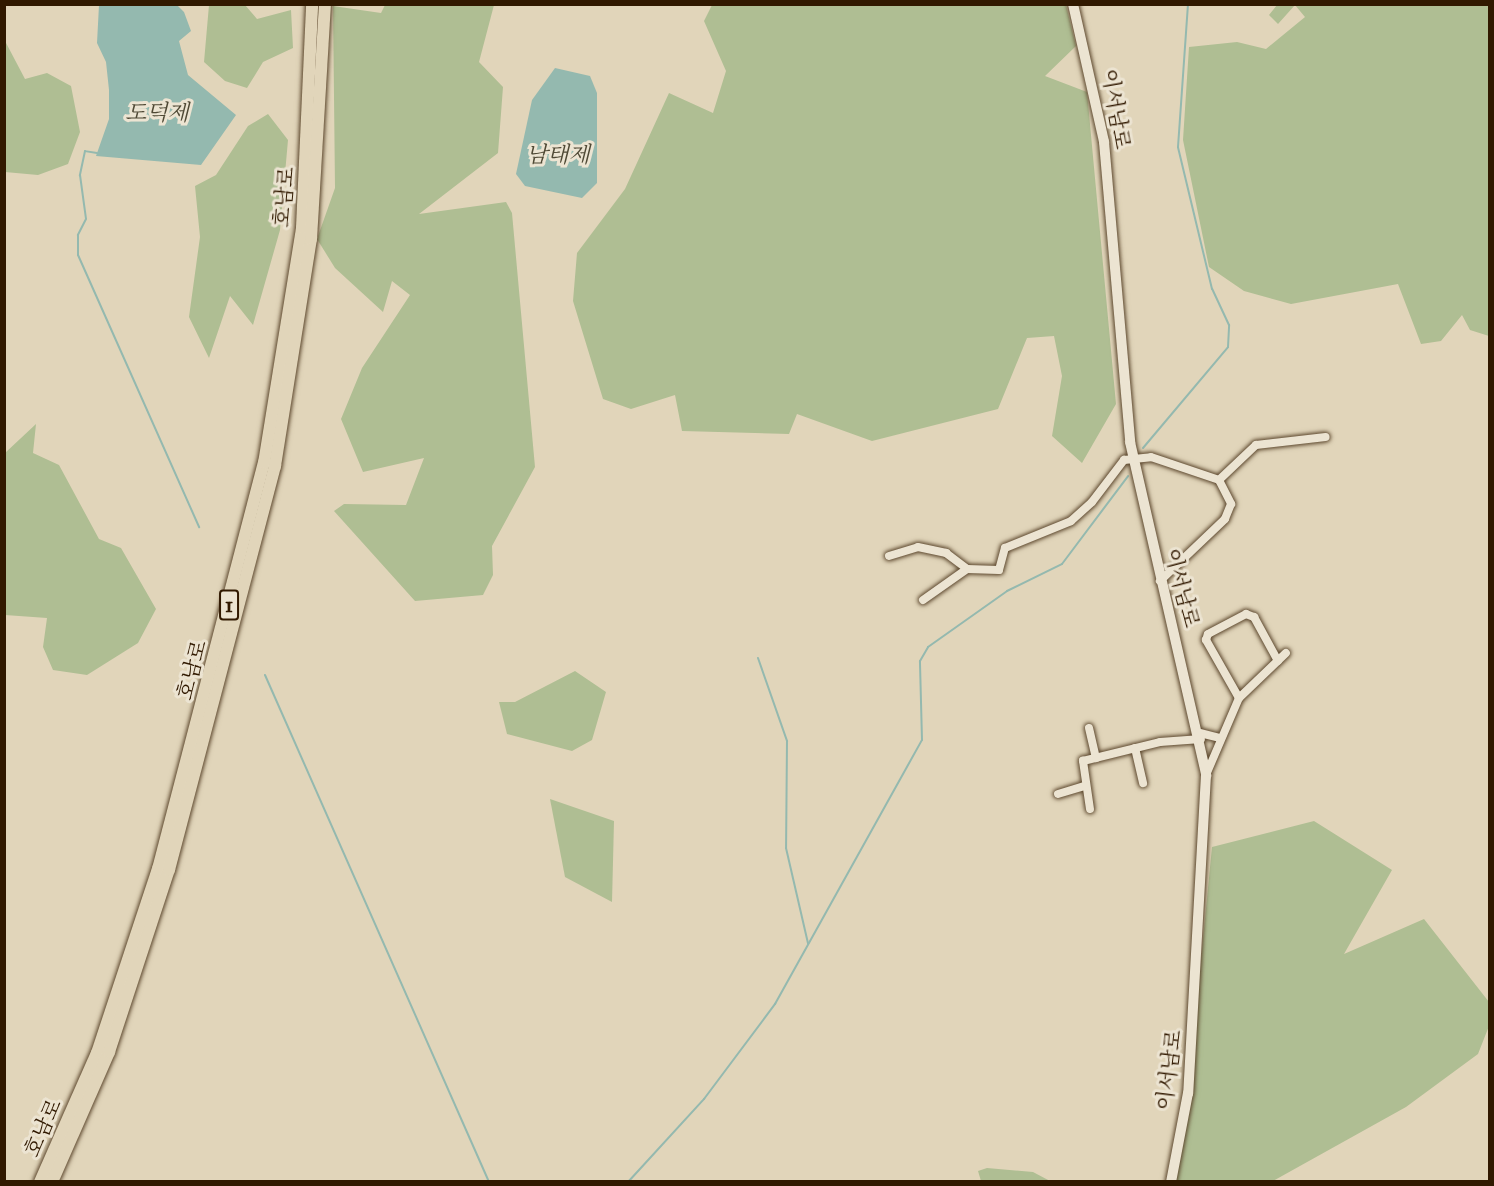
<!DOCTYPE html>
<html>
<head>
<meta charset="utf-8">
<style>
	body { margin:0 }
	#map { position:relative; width:1494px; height:1186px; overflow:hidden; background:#e1d5ba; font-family:"IM FELL Great Primer","Noto Serif KR",serif }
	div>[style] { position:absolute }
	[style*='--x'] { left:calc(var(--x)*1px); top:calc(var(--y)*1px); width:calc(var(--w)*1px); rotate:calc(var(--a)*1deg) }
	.green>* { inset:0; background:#afbe93 }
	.water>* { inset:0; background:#94b9af }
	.stream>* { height:2px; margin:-1px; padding:0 1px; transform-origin:1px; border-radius:1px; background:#94b9af }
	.roads { filter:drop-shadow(0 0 2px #5d482e) drop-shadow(0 0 2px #5d482e) }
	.minor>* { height:8px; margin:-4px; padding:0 4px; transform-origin:4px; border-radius:4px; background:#ece4d2 }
	.secondary>* { height:10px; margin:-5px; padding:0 5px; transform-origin:5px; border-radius:5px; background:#ece4d2 }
	.trunk>* { height:12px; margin:-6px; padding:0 6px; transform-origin:6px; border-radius:6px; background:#e1d5ba }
	span { translate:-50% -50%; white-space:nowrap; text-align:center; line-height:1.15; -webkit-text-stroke:6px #ece4d2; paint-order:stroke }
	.shield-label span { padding:2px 4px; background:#ece4d2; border:2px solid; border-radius:4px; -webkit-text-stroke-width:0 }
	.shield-label { font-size:20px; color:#311900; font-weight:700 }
	.street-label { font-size:21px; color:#311900 }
	.water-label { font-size:22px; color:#4f4935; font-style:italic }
	.frame { position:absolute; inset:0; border:6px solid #311900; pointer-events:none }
</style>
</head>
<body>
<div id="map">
	<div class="green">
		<div style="clip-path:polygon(971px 4px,1066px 5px,1076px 46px,1045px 76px,1087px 92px,1116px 404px,1082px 463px,1052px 436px,1062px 376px,1054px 336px,1027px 338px,998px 409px,872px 441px,797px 414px,789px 434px,682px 431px,675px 395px,631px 409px,603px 399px,573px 301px,577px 253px,625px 189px,669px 93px,713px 113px,726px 71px,704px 21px,712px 5px)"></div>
		<div style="clip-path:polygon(209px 5px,245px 5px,257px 19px,291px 10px,293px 48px,263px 62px,247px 88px,225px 81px,204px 62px)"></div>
		<div style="clip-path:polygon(385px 5px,494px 5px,479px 62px,503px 87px,498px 153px,419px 214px,506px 202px,512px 213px,535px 467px,492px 546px,493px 575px,483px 595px,415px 601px,334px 511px,344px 504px,406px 505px,424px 458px,363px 472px,341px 419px,362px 368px,410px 295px,392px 281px,383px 312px,335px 268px,317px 239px,335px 188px,333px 6px,381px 13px)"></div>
		<div style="clip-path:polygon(1277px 5px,1489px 5px,1489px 336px,1470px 330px,1462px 315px,1441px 341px,1421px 344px,1398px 284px,1291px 304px,1244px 291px,1209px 267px,1183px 140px,1189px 47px,1237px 42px,1266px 49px,1305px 17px,1295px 5px,1278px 24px,1269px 15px)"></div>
		<div style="clip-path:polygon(5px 41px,25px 79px,47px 73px,71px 86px,80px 132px,68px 164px,38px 175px,5px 172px)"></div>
		<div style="clip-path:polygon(268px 114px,288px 140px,280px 230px,253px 325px,230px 296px,209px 358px,189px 317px,200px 237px,195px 186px,216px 175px,248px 126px)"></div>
		<div style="clip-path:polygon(36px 424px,33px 453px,59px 465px,99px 539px,121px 548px,156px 609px,138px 643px,87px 675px,53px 670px,43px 647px,47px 618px,5px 615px,5px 453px)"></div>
		<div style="clip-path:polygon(575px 671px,606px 692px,592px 740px,572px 751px,507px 734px,499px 702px,515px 702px)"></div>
		<div style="clip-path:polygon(550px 799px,614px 821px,612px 902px,565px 877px)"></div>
		<div style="clip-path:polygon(1314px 821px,1392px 870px,1344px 954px,1424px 919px,1489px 1002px,1489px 1026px,1478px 1054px,1406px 1107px,1273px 1181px,1171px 1182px,1188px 1093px,1212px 847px)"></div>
		<div style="clip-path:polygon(987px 1168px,1033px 1172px,1050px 1181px,981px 1181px,978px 1171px)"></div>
	</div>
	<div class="water">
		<div style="clip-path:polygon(99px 5px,177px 5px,184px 12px,191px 31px,179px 41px,188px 75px,236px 115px,201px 165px,96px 156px,109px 119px,109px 90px,106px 62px,97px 43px)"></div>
		<div style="clip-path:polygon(555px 68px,590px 76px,597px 93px,597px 183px,582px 198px,525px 186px,516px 174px,532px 100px)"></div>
	</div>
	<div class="stream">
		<div style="--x:97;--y:153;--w:12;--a:-171"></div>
		<div style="--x:85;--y:151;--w:25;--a:102"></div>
		<div style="--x:80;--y:175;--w:44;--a:82.2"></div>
		<div style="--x:86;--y:219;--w:18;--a:117"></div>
		<div style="--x:78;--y:235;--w:20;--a:90"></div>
		<div style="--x:78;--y:255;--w:298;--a:66"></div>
		<div style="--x:1143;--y:448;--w:132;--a:-49.9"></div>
		<div style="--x:1228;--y:347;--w:22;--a:-87"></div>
		<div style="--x:1229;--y:325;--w:40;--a:-115"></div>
		<div style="--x:1212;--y:289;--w:146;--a:-103.5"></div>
		<div style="--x:1178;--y:147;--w:143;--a:-86"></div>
		<div style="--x:758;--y:658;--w:88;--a:70.7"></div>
		<div style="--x:787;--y:741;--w:107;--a:90.5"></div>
		<div style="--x:786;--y:848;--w:98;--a:77"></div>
		<div style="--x:265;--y:675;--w:554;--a:66.16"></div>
		<div style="--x:628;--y:1182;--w:113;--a:-47.5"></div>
		<div style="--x:704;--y:1099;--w:119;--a:-53.2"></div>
		<div style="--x:775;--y:1004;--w:302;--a:-60.9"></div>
		<div style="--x:922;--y:740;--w:79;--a:-91.5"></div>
		<div style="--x:920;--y:661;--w:16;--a:-60"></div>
		<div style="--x:928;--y:647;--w:97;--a:-35.3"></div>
		<div style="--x:1007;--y:591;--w:61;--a:-26.1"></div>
		<div style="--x:1062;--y:564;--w:110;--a:-53.1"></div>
	</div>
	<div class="roads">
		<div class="minor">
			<div style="--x:1219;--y:480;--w:51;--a:-43.4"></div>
			<div style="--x:1256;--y:445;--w:70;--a:-6.5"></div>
			<div style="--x:889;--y:556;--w:30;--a:-17"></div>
			<div style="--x:918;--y:547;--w:29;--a:12"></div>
			<div style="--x:946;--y:553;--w:26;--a:37"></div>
			<div style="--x:967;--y:569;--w:32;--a:2"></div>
			<div style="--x:999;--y:570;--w:23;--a:-75"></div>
			<div style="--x:1005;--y:548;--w:71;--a:-22.2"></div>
			<div style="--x:1071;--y:521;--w:28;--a:-42"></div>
			<div style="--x:1092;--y:502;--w:53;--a:-52.7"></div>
			<div style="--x:1124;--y:460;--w:27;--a:-6"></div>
			<div style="--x:1151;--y:457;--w:72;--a:18.7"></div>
			<div style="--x:1219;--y:480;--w:27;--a:63"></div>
			<div style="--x:1231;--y:504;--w:16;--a:112"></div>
			<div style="--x:1225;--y:519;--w:90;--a:136.4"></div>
			<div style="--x:923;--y:600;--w:54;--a:-35.2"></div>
			<div style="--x:1239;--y:698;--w:67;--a:-119.6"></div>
			<div style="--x:1206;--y:640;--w:6;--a:-72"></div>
			<div style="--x:1208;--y:634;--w:43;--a:-27.8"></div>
			<div style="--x:1246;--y:614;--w:9;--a:21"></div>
			<div style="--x:1254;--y:617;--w:50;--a:61.4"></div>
			<div style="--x:1089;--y:728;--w:31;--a:77"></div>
			<div style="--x:1200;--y:733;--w:21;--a:14"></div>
			<div style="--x:1135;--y:748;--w:36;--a:77"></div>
			<div style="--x:1206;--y:775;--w:84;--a:-66.8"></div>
			<div style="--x:1239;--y:698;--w:65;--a:-43.8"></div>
			<div style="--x:1058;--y:794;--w:28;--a:-17"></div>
			<div style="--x:1090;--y:809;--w:49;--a:-98.3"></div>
			<div style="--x:1083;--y:761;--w:79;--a:-13.9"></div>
			<div style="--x:1160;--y:742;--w:41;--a:-4.2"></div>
		</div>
		<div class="secondary">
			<div style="--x:1073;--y:4;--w:141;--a:77.3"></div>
			<div style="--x:1104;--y:142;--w:301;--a:85"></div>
			<div style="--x:1130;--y:442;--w:342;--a:77.1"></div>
			<div style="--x:1206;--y:775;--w:319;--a:93.2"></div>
			<div style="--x:1188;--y:1093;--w:91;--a:100.8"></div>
		</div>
		<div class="trunk">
			<div style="--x:40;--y:1182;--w:141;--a:-66.2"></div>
			<div style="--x:97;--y:1053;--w:194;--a:-71.7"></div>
			<div style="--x:158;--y:869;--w:420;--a:-75.4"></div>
			<div style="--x:264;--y:463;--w:238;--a:-80.8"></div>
			<div style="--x:302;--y:228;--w:224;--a:-87.4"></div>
			<div style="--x:52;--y:1182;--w:142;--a:-66.3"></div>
			<div style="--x:109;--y:1052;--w:192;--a:-71.8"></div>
			<div style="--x:169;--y:870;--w:418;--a:-75.3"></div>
			<div style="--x:275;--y:466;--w:230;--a:-81"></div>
			<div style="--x:311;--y:239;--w:235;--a:-86.6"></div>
		</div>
	</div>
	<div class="shield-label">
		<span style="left:229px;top:605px">1</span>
	</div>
	<div class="street-label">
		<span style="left:1116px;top:109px;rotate:80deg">이서남로</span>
		<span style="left:284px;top:197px;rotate:-85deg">호남로</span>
		<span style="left:1182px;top:588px;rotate:75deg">이서남로</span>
		<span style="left:192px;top:670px;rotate:-75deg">호남로</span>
		<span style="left:1169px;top:1070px;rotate:-83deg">이서남로</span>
		<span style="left:43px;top:1128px;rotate:-66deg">호남로</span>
	</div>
	<div class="water-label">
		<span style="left:157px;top:113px">도덕제</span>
		<span style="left:558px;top:155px">남태제</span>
	</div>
	<div class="frame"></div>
</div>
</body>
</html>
